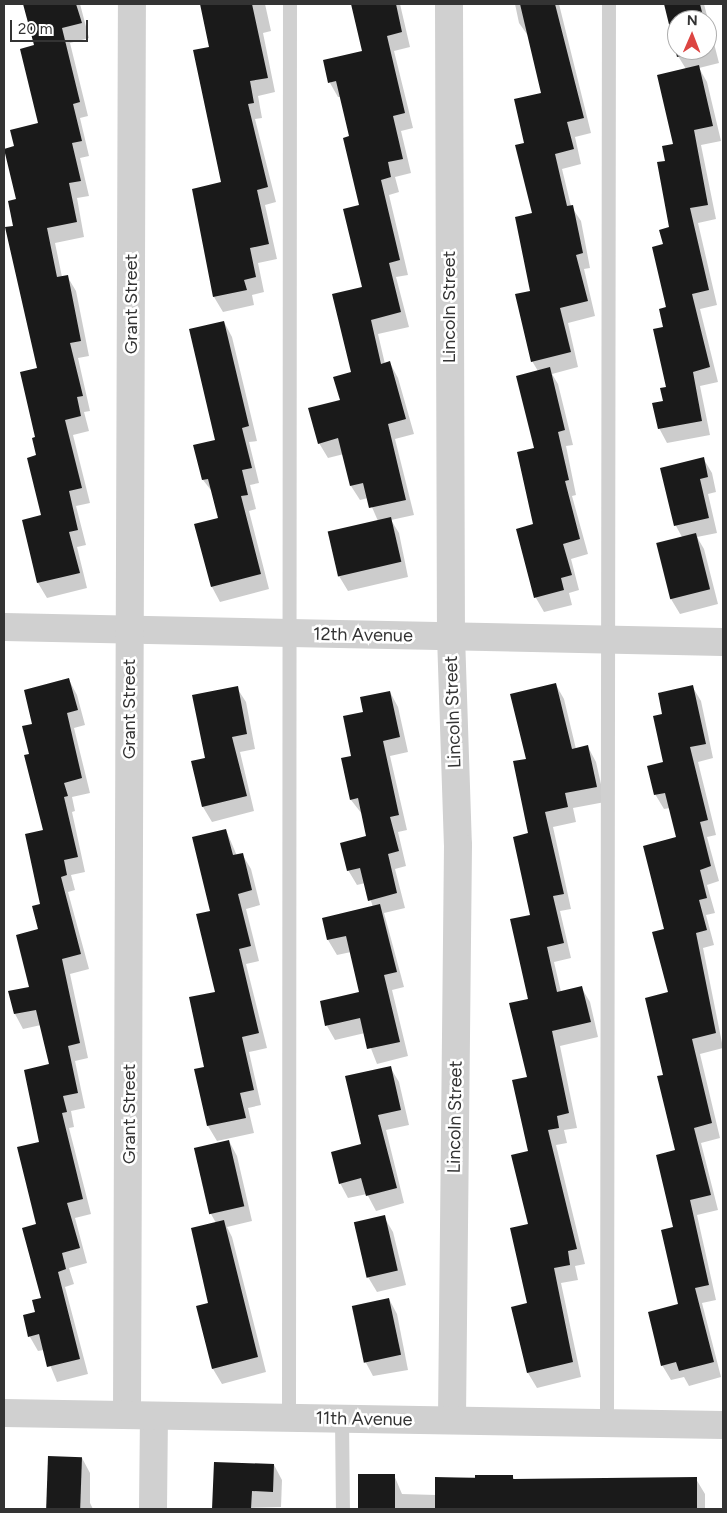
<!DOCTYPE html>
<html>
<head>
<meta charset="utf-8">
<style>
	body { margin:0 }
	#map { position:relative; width:727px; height:1513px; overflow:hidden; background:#fff; font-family:Figtree,sans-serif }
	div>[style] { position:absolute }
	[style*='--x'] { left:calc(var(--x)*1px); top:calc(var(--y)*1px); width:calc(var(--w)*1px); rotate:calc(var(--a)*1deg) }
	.shadow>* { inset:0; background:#0003 }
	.building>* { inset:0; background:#1a1a1a; transform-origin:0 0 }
	.service>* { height:14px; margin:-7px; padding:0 7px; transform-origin:7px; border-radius:7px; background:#d0d0d0 }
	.minor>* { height:28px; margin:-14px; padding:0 14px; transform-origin:14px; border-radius:14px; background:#d0d0d0 }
	.tertiary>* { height:28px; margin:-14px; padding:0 14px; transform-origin:14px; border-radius:14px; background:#d0d0d0 }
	span { translate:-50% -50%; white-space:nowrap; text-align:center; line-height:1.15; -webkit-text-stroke:5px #fff; paint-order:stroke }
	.street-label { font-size:18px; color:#333 }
	.frame { position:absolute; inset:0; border:5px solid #333; pointer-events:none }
	.north { position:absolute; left:667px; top:10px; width:50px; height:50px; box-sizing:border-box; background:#fff; border:1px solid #adadad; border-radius:50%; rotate:1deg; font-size:14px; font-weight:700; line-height:20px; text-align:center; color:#333 }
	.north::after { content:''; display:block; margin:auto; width:18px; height:22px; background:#dc4542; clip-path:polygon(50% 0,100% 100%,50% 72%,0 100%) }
	.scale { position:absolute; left:10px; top:20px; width:78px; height:22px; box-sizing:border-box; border:2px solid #333; border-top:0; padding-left:6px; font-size:15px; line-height:18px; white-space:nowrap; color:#333; -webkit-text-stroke:4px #fff; paint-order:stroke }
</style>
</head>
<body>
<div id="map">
	<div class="shadow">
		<div style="clip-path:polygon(24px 4px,80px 4px,89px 38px,70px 43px,88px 116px,80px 118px,89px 156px,80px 158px,89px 196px,77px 198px,84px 237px,55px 243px,62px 277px,67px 276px,76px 291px,89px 356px,78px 358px,90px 411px,84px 412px,89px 431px,73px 435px,90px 503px,76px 506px,86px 545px,77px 547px,87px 588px,47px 598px,38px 583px,23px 521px,43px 516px,37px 438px,38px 369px,15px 227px,18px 200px,15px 147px,40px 124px,35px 46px)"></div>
		<div style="clip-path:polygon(201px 4px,265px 4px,271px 31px,263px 33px,275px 92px,258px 96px,262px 118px,255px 119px,276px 202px,265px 205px,277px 259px,258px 263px,264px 292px,252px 295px,254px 305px,223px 312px,214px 297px,193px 190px,222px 183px,211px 48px)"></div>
		<div style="clip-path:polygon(352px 4px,400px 4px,410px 47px,394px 51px,413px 128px,401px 131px,411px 173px,395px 177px,399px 192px,389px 195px,408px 275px,396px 277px,409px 327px,378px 334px,385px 364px,390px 363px,398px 378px,414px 434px,395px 439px,414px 515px,391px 520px,399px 533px,408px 577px,348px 591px,339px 576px,330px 532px,378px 521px,368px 498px,360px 500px,351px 486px,344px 454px,328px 458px,319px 443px,353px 373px,363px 287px,361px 206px,350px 137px,341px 97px,338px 97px,330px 83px,364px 52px)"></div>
		<div style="clip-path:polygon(515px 4px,559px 4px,591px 133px,575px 137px,581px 164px,562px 169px,571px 206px,581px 221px,590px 268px,584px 269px,595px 316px,568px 323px,578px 367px,552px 374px,558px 384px,573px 445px,566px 446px,576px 495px,572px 496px,588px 554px,571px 559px,579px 590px,569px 593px,572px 605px,544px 612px,536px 598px,538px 371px,532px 361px,533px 214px,526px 144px,542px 94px,529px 37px,519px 23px)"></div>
		<div style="clip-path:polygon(evenodd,665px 4px,704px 4px,719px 63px,699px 68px,707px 82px,721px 141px,701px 145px,716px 219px,698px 223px,717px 305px,700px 309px,718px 382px,700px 386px,710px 435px,667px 443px,659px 428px,668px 388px,664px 245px,671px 228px,666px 162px,675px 145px,686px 69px,678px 56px,665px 4px,677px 20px,707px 20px,707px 50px,677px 50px,677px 20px)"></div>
		<div style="clip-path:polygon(224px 322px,232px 337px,257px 441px,249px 442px,259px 483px,250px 485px,256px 509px,249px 511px,269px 589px,220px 602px,212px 587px,219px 518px,214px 494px,203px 480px,195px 446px,217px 441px)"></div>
		<div style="clip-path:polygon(703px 458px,712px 473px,716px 492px,708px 494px,717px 533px,697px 537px,704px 549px,718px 604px,680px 614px,671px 599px,658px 544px,682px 537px,676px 526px,661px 469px)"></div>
		<div style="clip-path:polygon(69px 680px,77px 695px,85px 725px,74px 728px,90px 793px,72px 797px,75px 811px,72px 812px,85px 872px,71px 875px,75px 890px,68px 892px,89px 969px,70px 974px,88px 1058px,75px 1061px,85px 1108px,71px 1111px,74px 1127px,69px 1128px,91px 1214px,75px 1218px,87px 1263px,69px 1268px,74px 1284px,65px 1287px,88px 1374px,57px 1382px,44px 1350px,38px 1351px,30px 1337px,42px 1299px,38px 1225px,41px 1142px,50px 1065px,41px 1025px,23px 1029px,15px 1014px,10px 992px,30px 988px,40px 930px,44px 831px,31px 755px,34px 725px)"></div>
		<div style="clip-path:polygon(556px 685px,564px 699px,576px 749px,588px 747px,596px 762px,605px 802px,573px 808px,576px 822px,553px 827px,571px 909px,560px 911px,571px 958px,554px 962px,561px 992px,581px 987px,590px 1002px,598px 1037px,560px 1046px,577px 1128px,564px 1130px,567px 1143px,556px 1145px,585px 1264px,575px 1266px,578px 1280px,561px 1283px,581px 1377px,537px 1388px,528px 1373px,513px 1308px,528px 1304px,531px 916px,527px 760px)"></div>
		<div style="clip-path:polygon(692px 686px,701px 701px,713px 758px,698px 762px,716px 835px,707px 837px,719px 881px,707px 885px,715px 913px,706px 915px,714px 945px,703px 948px,723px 1048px,700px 1054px,720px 1138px,701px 1143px,718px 1210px,697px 1215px,716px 1300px,702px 1303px,721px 1377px,689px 1386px,684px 1377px,671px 1380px,662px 1365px,679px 1305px,675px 1228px,676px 1151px,665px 1076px,669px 993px,665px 930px,677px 838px,670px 808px,664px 809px,655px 794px,665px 763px,664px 715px)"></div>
		<div style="clip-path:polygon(237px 688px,246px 702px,255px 749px,240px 752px,254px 811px,212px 822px,203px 807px,192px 762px,206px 758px)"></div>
		<div style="clip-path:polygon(390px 692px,398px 707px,408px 752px,390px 756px,407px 830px,398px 832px,406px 866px,395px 869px,405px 908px,384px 913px,404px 987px,392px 990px,408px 1056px,377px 1064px,365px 1033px,335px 1040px,327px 1026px,361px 993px,351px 952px,337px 955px,328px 940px,323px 919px,373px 907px,365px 883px,357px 885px,348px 870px,368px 837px,362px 814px,351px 800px,353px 757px,365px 713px)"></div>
		<div style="clip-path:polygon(226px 830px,237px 856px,242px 854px,251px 869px,260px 905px,246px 909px,259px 961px,246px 964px,267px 1048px,249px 1052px,261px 1105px,248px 1108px,254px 1133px,217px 1141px,208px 1126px,196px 1070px,205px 1068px,216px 993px,212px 912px)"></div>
		<div style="clip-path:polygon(390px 1067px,399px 1082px,409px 1125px,386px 1130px,404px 1203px,376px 1211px,367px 1194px,348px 1198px,340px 1183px,362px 1145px)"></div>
		<div style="clip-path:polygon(229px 1141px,237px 1156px,252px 1221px,227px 1227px,232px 1237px,266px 1372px,222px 1384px,213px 1369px,198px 1307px,209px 1304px,216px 1223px,211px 1214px)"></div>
		<div style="clip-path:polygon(384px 1217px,393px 1232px,406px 1285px,377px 1292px,368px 1277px)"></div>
		<div style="clip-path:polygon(389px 1299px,397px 1314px,408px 1370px,373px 1376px,365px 1361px)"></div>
		<div style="clip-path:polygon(49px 1457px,82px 1458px,90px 1473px,90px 1503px,93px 1509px,49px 1509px)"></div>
		<div style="clip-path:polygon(215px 1463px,274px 1465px,282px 1480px,281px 1507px,213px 1509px)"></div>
		<div style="clip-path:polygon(360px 1475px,394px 1475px,402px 1494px,436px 1495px,436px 1478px,512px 1476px,515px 1480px,696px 1479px,705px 1494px,705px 1509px,360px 1509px)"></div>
	</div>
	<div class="building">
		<div style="clip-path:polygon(23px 4px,76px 4px,82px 23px,62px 28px,80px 102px,73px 104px,82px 141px,72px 143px,81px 181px,69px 183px,77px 222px,47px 228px,57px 277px,68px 275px,81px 341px,70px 343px,83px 396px,77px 397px,81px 416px,65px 420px,82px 488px,69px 491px,78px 530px,69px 532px,80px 573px,37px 583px,22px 520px,41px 515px,27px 458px,36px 455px,32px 438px,35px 437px,20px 372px,37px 368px,5px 227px,13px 226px,8px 201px,16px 199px,4px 149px,14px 146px,10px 130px,38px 123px,20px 49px,34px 45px)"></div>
		<div style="clip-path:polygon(200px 4px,252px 4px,268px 78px,250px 81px,254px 103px,248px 104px,268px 187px,257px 190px,269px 244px,250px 248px,256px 277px,244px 280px,247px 290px,213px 297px,192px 189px,221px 182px,193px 50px,209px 47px)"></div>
		<div style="clip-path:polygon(351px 4px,396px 4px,402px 32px,387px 36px,405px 113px,393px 116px,403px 159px,388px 162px,391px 177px,381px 180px,400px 260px,389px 263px,401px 312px,371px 320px,381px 364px,390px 361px,406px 419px,388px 424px,406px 500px,369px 508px,363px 483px,350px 486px,338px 438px,318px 444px,308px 408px,340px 400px,333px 377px,351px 372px,332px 294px,362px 287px,343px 209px,359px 205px,343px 138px,349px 136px,336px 81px,328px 83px,323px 60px,362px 51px)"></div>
		<div style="clip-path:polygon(520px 4px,555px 4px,584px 118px,567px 122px,574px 149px,555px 154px,567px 206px,573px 205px,583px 253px,576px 255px,588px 301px,560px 308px,571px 352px,531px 362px,515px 294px,530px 291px,515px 217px,532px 213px,515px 145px,524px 143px,514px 99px,541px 93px)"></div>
		<div style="clip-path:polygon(664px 4px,700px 4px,704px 20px,677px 20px,677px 50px,703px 50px,677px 57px)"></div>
		<div style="clip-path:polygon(699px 65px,713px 126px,694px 130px,708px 205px,690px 208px,709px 290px,692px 294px,710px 367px,693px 372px,702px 421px,658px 429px,652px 403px,663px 401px,660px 388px,666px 387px,653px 329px,663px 327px,659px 309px,666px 307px,652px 247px,663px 244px,659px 230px,669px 227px,657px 162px,665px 161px,662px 146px,673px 144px,657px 75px)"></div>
		<div style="clip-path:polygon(224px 321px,249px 426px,242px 428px,252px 468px,242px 470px,248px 495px,241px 496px,261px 574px,211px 587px,194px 524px,218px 518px,208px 479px,202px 480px,193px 445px,215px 440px,189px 329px)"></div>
		<div style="clip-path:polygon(550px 367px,565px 430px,558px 432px,569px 480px,565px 481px,580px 539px,563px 544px,572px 575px,561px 578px,564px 590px,534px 598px,516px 529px,533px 524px,517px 452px,534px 448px,516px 376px)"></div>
		<div style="clip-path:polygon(704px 457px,708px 477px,700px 479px,709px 518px,674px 526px,660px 468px)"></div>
		<div style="left:391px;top:517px;width:46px;height:65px;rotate:77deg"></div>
		<div style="left:696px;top:533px;width:58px;height:41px;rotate:76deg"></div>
		<div style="clip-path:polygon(69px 678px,78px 710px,67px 713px,82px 778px,64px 783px,68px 796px,64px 797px,78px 857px,64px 860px,67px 875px,61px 877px,81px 954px,62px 959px,80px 1043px,68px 1046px,78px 1093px,63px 1096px,67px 1112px,62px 1113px,83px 1199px,67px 1203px,80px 1248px,62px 1253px,66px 1269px,58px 1272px,80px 1359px,47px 1367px,39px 1334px,28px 1337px,23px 1315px,35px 1312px,32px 1300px,41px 1298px,22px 1228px,36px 1224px,17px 1147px,39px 1142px,24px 1070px,49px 1064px,36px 1010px,14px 1014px,8px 991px,29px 987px,16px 935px,38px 929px,32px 906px,40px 904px,25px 834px,43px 830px,24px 755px,29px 754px,22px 726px,32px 724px,24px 690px)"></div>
		<div style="clip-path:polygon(556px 683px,572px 749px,588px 745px,597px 787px,565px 793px,568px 807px,545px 812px,564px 894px,553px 896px,564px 943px,547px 947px,557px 992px,582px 986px,591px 1022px,552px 1031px,569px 1113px,557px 1116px,559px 1128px,548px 1130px,577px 1249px,568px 1251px,570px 1265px,554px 1268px,573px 1362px,527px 1373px,511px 1307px,527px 1303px,510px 1228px,528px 1224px,511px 1155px,528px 1151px,512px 1080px,527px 1077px,509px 1003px,528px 999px,510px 919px,530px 915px,513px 837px,528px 833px,513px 761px,526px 759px,510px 694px)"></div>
		<div style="clip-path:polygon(693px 685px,706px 744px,690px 747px,708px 820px,700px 822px,711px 866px,700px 870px,707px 898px,699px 900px,707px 930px,696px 933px,716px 1033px,692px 1039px,712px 1123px,694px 1128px,711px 1195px,690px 1200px,709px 1285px,695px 1288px,714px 1362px,679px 1371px,676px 1362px,661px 1366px,648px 1312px,678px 1304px,661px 1230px,673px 1227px,656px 1155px,675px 1150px,657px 1076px,663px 1075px,645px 998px,668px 992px,652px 932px,664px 929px,643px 846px,676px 837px,665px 793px,654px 795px,647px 766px,663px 762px,653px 716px,662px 714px,658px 693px)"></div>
		<div style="clip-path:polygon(238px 686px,247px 734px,232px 737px,247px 796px,202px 807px,191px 761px,205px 758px,192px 695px)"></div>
		<div style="clip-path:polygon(390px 691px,400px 737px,383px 741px,399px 815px,390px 817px,399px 851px,388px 854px,397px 893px,368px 901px,360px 868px,347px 871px,340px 843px,366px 836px,358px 798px,350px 800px,341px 758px,351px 756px,343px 716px,363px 712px,360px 697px)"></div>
		<div style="clip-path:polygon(226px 829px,233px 855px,243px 853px,252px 890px,238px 894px,251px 946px,239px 949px,259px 1033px,242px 1037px,254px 1090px,240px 1093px,246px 1118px,207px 1126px,194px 1069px,204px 1067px,189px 997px,215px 992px,196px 914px,210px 911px,192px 837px)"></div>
		<div style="clip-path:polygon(380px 904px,397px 972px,384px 975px,400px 1042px,367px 1049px,360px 1018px,325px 1026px,320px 1001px,359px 992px,346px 936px,327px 940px,322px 918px)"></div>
		<div style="clip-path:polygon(391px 1066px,401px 1110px,378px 1115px,397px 1188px,366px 1196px,361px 1178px,339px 1184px,331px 1152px,361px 1144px,345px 1076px)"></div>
		<div style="left:229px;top:1140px;width:68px;height:36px;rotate:77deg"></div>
		<div style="left:385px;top:1215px;width:57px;height:32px;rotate:77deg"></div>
		<div style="clip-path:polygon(224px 1220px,258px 1357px,212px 1369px,196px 1306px,208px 1303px,191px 1228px)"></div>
		<div style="left:389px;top:1298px;width:58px;height:38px;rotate:78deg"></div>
		<div style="left:48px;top:1456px;width:34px;height:53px;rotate:2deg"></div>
		<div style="clip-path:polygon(214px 1462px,274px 1464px,273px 1492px,252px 1491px,251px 1509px,212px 1509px)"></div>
		<div style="left:358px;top:1474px;width:37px;height:35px"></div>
		<div style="clip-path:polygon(475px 1475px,513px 1475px,513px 1479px,697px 1477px,697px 1509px,435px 1509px,435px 1477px,475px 1478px)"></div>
	</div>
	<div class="service">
		<div style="--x:289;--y:1418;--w:1414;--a:-89.96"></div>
		<div style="--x:342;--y:1419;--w:90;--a:89.4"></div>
		<div style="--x:607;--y:1423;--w:1419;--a:-89.92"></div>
	</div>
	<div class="minor">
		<div style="--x:449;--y:4;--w:632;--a:89.82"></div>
		<div style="--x:451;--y:636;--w:209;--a:88.1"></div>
		<div style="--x:458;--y:845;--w:575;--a:90.6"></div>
		<div style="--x:4;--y:627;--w:719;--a:1.2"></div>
		<div style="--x:127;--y:1415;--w:1411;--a:-89.8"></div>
		<div style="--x:153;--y:1509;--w:93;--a:-89.4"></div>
	</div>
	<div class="tertiary">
		<div style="--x:4;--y:1413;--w:719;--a:0.96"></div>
	</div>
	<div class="street-label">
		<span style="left:131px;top:304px;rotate:-90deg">Grant Street</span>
		<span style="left:449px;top:307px;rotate:-90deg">Lincoln Street</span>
		<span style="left:363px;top:635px;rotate:1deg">12th Avenue</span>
		<span style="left:129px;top:709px;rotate:-90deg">Grant Street</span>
		<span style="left:453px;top:712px;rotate:-92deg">Lincoln Street</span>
		<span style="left:129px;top:1114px;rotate:-90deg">Grant Street</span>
		<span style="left:455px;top:1117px;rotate:-89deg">Lincoln Street</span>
		<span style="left:364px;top:1419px;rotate:1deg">11th Avenue</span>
	</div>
	<div class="frame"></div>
	<div class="north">N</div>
	<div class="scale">20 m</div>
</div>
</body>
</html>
